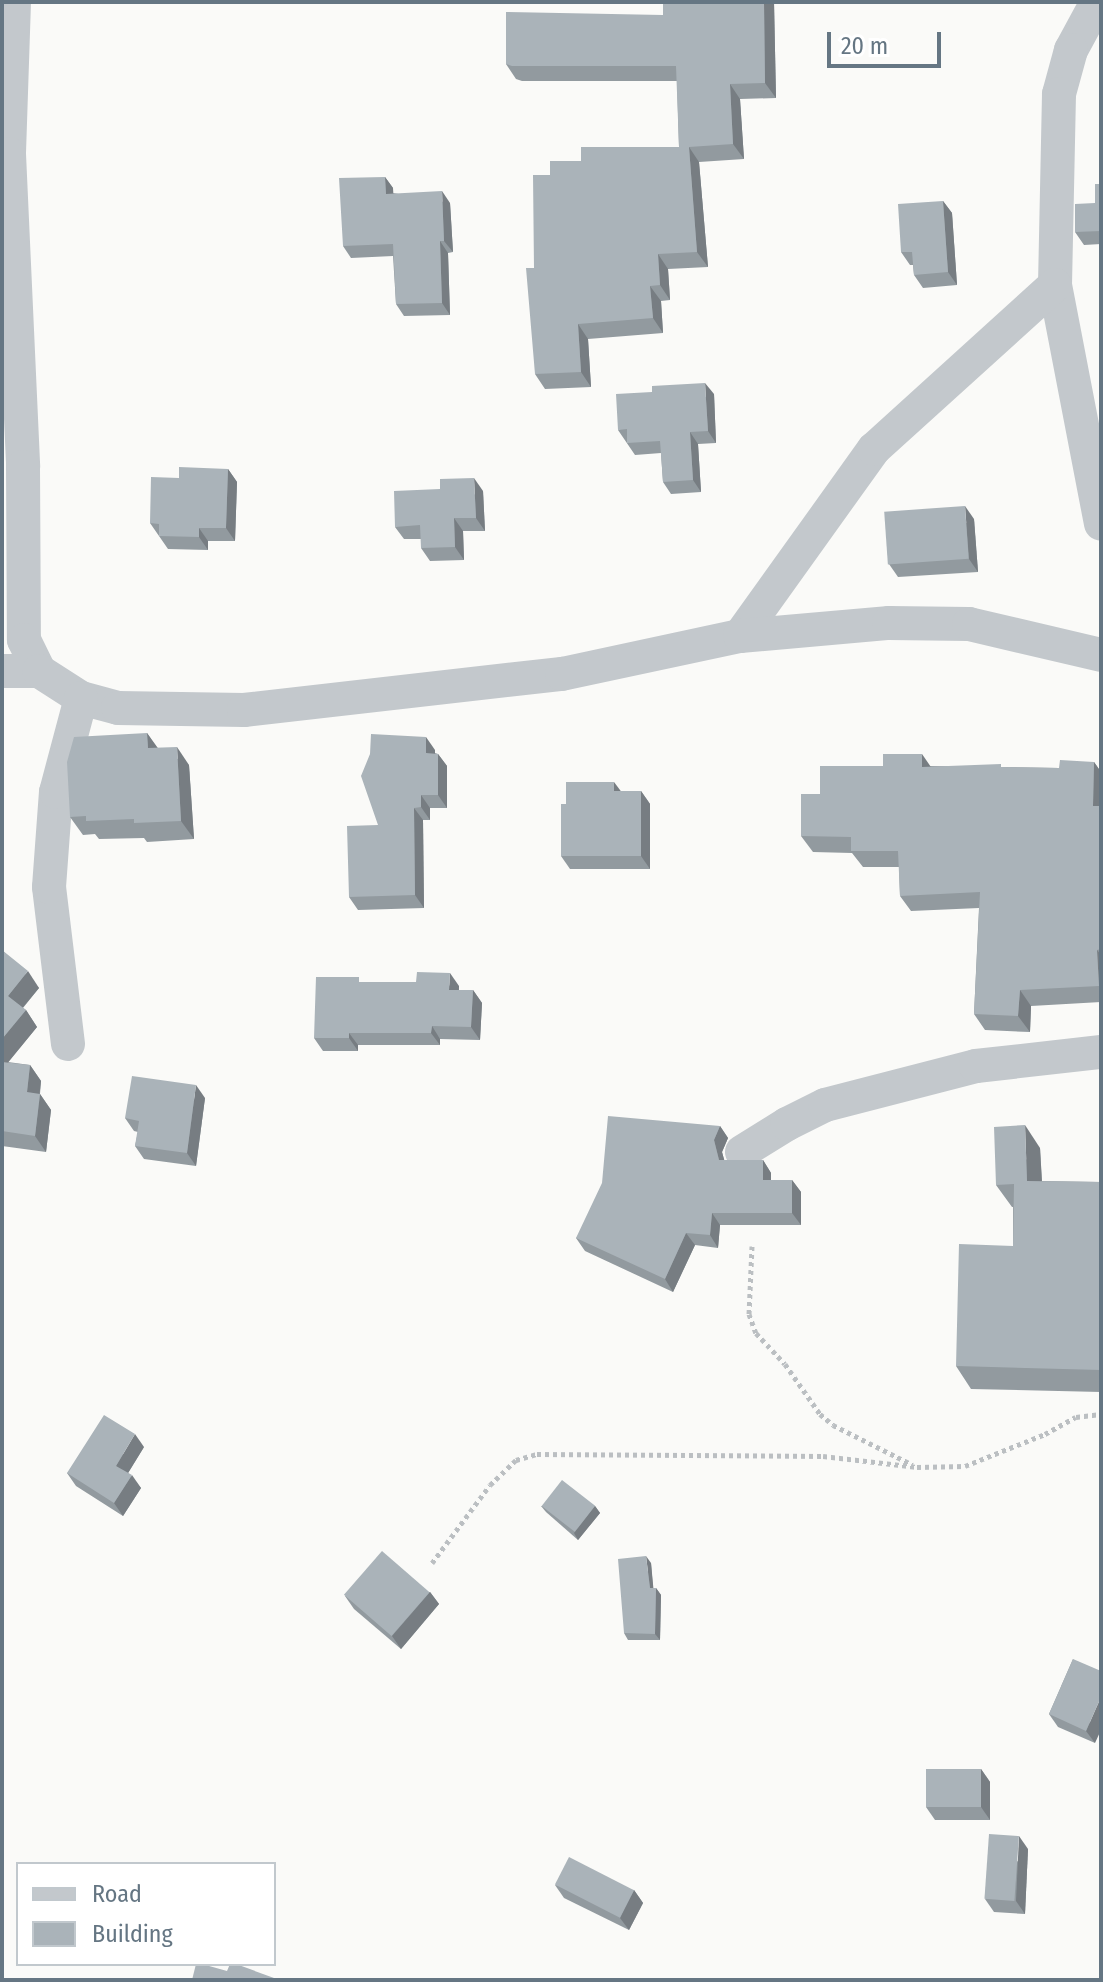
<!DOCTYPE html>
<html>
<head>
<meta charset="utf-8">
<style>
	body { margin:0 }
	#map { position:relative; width:1103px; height:1982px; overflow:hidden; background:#fafaf8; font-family:"Fira Sans Condensed",sans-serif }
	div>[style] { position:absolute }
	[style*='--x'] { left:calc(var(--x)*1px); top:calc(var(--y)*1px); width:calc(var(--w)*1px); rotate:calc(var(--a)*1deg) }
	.path>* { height:5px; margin-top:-2.5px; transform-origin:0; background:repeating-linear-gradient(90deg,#bbbfc2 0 4px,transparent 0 8px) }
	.street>* { height:34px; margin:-17px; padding:0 17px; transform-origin:17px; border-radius:17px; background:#c3c8cc }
	.wall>* { inset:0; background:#929a9f }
	.shaded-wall>* { inset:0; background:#777d82 }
	.building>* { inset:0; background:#aab3b9; transform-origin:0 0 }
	span { translate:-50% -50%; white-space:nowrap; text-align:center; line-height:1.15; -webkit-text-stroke:8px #fff; paint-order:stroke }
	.frame { position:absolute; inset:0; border:4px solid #657683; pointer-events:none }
	.legend { position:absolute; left:16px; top:1862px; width:260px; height:104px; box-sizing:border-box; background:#fff; border:2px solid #c1c8cd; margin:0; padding:10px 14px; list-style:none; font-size:24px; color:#657683 }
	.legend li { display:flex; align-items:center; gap:16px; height:40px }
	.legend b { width:40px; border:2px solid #c1c8cd }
	.scale { position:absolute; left:827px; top:32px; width:114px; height:36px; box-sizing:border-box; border:4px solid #657683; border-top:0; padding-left:10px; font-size:24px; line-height:28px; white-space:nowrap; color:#657683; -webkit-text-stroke:6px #fff; paint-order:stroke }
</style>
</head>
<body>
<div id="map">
	<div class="path">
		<div style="--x:752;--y:1246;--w:68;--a:92.5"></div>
		<div style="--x:749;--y:1314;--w:20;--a:70"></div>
		<div style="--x:756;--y:1333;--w:42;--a:46.9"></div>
		<div style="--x:785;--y:1364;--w:61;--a:55"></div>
		<div style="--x:820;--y:1414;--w:17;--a:40"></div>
		<div style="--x:833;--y:1425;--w:89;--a:26.6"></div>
		<div style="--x:432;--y:1563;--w:97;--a:-53.4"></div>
		<div style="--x:490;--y:1485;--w:36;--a:-44"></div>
		<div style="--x:516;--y:1460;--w:22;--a:-16"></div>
		<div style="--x:537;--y:1454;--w:286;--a:0.4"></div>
		<div style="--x:823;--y:1456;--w:95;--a:6.7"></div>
		<div style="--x:917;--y:1467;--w:48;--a:-1.2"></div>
		<div style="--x:965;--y:1466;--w:86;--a:-21.8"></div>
		<div style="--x:1045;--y:1434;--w:35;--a:-29"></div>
		<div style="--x:1076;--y:1417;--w:25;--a:-7"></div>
	</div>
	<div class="street">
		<div style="--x:14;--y:2;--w:152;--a:91.9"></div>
		<div style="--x:9;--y:154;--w:313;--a:87.4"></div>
		<div style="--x:23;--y:467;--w:173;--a:89.7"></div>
		<div style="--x:24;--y:640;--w:34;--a:64"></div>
		<div style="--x:1097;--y:2;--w:55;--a:118.4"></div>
		<div style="--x:1071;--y:50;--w:46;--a:105.3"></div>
		<div style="--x:1059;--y:94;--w:191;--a:91.2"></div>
		<div style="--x:1055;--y:285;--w:243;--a:79.1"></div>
		<div style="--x:740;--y:636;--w:230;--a:-54.4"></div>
		<div style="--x:874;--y:449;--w:244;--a:-42.2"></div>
		<div style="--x:2;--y:671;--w:37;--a:0"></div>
		<div style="--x:39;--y:671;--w:50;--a:32.7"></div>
		<div style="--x:81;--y:698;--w:38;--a:15"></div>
		<div style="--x:118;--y:708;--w:126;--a:0.9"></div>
		<div style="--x:244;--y:710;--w:320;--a:-6.5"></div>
		<div style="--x:562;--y:674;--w:182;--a:-12.1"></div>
		<div style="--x:740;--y:636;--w:150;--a:-5"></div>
		<div style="--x:889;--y:623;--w:80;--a:0.7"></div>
		<div style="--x:969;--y:624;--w:136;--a:13.2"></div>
		<div style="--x:68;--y:1044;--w:158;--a:-96.9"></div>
		<div style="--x:49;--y:887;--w:95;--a:-85.8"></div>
		<div style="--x:56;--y:792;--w:97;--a:-75.1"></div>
		<div style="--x:742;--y:1152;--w:53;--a:-31.9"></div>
		<div style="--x:787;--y:1124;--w:42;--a:-26.6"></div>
		<div style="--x:825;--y:1105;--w:156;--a:-14.5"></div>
		<div style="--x:976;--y:1066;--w:126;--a:-6.4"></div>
	</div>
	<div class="wall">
		<div style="clip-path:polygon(663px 2px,774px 2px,776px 98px,740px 99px,744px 159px,699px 162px,708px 267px,668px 269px,670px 300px,661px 301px,663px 333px,588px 339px,591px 387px,545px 389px,535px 374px,534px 268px,550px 175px,581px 161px,679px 147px,677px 81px,522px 81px,516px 79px,506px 64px,663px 15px)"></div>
		<div style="clip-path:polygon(385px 177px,393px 188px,393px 193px,450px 203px,453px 252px,448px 253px,450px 315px,404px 316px,396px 304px,393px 256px,351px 258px,343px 246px)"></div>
		<div style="clip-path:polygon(1101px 184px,1101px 244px,1084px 245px,1075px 232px,1095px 203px)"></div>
		<div style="clip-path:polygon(943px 201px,952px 213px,957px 285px,923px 288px,914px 275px,913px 265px,910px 265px,901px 252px)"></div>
		<div style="clip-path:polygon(714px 394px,716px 443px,698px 444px,701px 492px,671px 494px,663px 482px,661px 453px,635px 455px,618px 430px)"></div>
		<div style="clip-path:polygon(228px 469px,237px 482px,235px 541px,208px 541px,208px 550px,168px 549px,150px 523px,179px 478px)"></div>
		<div style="clip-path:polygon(483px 491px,485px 531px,463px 531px,464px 560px,430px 561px,421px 548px,421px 539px,404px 539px,395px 527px)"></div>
		<div style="clip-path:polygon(974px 519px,978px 572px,898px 577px,889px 564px)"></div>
		<div style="clip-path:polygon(147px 733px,157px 748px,189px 765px,194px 839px,147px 842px,144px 838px,99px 839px,95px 834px,83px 835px,70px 817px)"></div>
		<div style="clip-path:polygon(435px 750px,435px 753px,438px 754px,447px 766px,447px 808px,430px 808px,430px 820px,423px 820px,424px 908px,358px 910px,349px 897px,378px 825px)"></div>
		<div style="clip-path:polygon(1094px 762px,1101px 772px,1101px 1002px,1031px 1006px,1030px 1032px,985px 1030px,974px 1014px,979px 908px,911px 911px,900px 896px,899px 867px,863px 867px,852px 853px,813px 852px,801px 836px,820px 794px,930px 766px,1059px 768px)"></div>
		<div style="clip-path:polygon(621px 791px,641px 791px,650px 804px,650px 869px,570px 869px,561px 856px,566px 804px)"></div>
		<div style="clip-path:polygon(2px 950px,39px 988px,23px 1008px,26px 1010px,37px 1027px,8px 1062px,30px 1065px,41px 1081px,40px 1094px,51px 1110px,46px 1152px,2px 1146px)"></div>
		<div style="clip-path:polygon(362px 982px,459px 986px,459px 990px,473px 990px,482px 1003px,480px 1040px,440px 1039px,440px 1045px,358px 1045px,358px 1051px,323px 1051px,314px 1038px)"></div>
		<div style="clip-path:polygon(205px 1098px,196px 1166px,144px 1159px,135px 1146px,138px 1132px,134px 1131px,125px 1118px)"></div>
		<div style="clip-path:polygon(720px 1126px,728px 1138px,722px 1152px,724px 1160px,763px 1160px,771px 1173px,771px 1180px,792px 1180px,801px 1192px,801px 1225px,720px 1225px,718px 1248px,695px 1245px,673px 1292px,585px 1251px,576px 1238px)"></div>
		<div style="clip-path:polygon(1040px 1148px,1042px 1181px,1101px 1182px,1101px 1392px,971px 1389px,956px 1366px,1013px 1246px,1013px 1207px,1012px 1207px,996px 1185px)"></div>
		<div style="clip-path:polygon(144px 1447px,128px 1473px,141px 1488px,123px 1516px,76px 1486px,67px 1473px)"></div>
		<div style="clip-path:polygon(541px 1506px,595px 1506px,600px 1513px,578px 1540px,546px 1512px)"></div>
		<div style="clip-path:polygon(651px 1563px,653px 1588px,656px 1588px,661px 1595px,660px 1640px,628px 1640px,624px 1633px)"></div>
		<div style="clip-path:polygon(430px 1592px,439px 1604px,401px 1649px,354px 1609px,345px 1596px)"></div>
		<div style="clip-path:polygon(1073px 1659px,1095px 1743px,1058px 1727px,1049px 1714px)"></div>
		<div style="clip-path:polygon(981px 1769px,990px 1782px,990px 1820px,935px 1820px,926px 1807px)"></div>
		<div style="clip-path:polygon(1028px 1849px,1025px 1914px,994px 1912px,985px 1899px)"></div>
		<div style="clip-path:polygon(555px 1885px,634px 1890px,643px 1903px,629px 1930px,564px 1898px)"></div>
	</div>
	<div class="shaded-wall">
		<div style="clip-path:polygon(764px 2px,774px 2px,776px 98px,765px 83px)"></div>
		<div style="clip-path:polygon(730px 84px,740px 99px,744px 159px,733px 144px)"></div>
		<div style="clip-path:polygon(689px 147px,699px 162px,708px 267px,697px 252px)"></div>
		<div style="clip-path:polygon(385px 177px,393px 188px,394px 205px,386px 194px)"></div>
		<div style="clip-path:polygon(442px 191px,450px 203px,453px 252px,444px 241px)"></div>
		<div style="clip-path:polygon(943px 201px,952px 213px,957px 285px,948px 272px)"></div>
		<div style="clip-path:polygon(440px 241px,448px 253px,450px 315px,442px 303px)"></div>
		<div style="clip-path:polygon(658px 254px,668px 269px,670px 300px,660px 285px)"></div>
		<div style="clip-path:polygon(650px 286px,661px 301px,663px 333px,653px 318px)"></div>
		<div style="clip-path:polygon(578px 324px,588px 339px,591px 387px,581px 372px)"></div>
		<div style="clip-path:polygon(705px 383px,714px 394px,716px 443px,708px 431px)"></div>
		<div style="clip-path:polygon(690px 432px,698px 444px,701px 492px,693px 480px)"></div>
		<div style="clip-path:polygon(228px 469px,237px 482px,235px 541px,226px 528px)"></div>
		<div style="clip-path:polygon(474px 478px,483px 491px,485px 531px,476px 518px)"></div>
		<div style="clip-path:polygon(965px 506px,974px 519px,978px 572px,969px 559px)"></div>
		<div style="clip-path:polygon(454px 518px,463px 531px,464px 560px,455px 547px)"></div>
		<div style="clip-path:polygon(199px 528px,208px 541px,208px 550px,199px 537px)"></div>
		<div style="clip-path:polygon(147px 733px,160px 751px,148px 748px)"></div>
		<div style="clip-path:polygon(426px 737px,435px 750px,435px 765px,426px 753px)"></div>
		<div style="clip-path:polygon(177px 747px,189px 765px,194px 839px,181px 821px)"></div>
		<div style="clip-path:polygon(438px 754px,447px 766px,447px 808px,438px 795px)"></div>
		<div style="clip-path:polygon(922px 754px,933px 770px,922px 767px)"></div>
		<div style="clip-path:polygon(1094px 762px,1101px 772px,1101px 817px,1093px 806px)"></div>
		<div style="clip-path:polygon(614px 782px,623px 794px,614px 791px)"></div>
		<div style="clip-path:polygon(641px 791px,650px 804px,650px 869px,641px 856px)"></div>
		<div style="clip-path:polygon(421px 795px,430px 808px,430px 820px,421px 807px)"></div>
		<div style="clip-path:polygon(414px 808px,423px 820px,424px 908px,415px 895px)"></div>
		<div style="clip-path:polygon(1097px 950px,1101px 955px,1101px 988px,1099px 986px)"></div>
		<div style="clip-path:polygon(28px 971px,39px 988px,19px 1012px,8px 996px)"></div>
		<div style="clip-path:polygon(450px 973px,459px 986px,458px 1003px,449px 990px)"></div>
		<div style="clip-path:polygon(473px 990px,482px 1003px,480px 1040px,471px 1027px)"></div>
		<div style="clip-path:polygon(1020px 990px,1031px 1006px,1030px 1032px,1018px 1016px)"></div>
		<div style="clip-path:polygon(26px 1010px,37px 1027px,2px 1070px,2px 1039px)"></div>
		<div style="clip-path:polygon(432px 1026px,440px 1039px,440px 1045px,431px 1033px)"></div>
		<div style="clip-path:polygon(349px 1033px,358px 1045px,358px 1051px,349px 1038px)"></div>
		<div style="clip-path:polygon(30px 1065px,41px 1081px,38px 1108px,27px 1092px)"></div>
		<div style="clip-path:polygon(196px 1085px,205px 1098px,196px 1166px,187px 1153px)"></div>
		<div style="clip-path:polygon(40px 1094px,51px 1110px,46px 1152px,35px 1136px)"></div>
		<div style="clip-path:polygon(1025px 1125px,1040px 1148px,1043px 1203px,1027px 1181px)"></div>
		<div style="clip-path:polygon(720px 1126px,728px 1138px,722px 1152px,728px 1173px,719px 1160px,714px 1140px)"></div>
		<div style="clip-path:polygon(763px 1160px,771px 1173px,771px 1192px,763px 1180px)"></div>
		<div style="clip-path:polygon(792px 1180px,801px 1192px,801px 1225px,792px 1213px)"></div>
		<div style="clip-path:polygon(712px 1213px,720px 1225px,718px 1248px,710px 1235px)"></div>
		<div style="clip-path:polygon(686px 1233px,695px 1245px,673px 1292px,665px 1279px)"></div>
		<div style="clip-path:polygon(135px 1434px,144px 1447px,125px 1478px,116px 1466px)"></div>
		<div style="clip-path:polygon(132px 1475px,141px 1488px,123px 1516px,114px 1503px)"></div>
		<div style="clip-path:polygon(595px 1506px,600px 1513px,578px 1540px,574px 1533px)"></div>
		<div style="clip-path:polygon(646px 1556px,651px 1563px,654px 1595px,650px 1588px)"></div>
		<div style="clip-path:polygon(656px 1588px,661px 1595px,660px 1640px,655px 1634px)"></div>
		<div style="clip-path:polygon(430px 1592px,439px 1604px,401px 1649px,392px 1636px)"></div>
		<div style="clip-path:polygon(1101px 1697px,1101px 1730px,1095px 1743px,1086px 1731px)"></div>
		<div style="clip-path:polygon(981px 1769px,990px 1782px,990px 1820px,981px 1807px)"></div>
		<div style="clip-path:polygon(1019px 1836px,1028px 1849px,1025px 1914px,1016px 1901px)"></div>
		<div style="clip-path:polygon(634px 1890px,643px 1903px,629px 1930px,620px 1918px)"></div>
	</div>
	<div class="building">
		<div style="clip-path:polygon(663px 2px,764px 2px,765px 83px,730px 84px,733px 144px,689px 147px,697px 252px,658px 254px,660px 285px,650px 286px,653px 318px,578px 324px,581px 372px,535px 374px,526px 268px,534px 268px,533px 175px,550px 175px,550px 161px,581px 161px,581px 147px,679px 147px,676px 66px,512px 66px,506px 64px,506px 12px,663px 15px)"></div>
		<div style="clip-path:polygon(385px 177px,386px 194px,442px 191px,444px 241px,440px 241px,442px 303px,396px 304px,393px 244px,343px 246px,339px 178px)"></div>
		<div style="clip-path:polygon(1095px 184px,1101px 184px,1101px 231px,1075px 232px,1075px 204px,1095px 203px)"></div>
		<div style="clip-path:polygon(943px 201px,948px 272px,914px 275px,912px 252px,901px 252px,898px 204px)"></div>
		<div style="clip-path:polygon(705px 383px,708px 431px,690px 432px,693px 480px,663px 482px,660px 441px,627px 443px,627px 429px,618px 430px,616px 394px,652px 392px,652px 386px)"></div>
		<div style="clip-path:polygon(179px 467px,228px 469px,226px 528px,199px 528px,199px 537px,159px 536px,159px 524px,150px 523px,151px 477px,179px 478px)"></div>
		<div style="clip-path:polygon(474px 478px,476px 518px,454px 518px,455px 547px,421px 548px,420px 525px,395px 527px,394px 491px,440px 489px,440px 479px)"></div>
		<div style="left:965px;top:506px;width:53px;height:81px;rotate:86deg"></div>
		<div style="clip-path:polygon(147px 733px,148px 748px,177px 747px,181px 821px,134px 823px,134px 819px,86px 821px,86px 816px,70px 817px,67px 762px,74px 737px)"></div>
		<div style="clip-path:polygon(371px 734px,426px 737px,426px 753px,438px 754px,438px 795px,421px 795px,421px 807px,414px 808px,415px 895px,349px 897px,347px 826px,378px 825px,361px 776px,370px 754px)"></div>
		<div style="clip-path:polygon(883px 754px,922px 754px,922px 767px,1001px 764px,1001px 767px,1059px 768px,1060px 760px,1094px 762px,1093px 806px,1101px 806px,1101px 949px,1097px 950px,1099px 986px,1020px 990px,1018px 1016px,974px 1014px,980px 892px,900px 896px,898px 851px,851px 851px,851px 837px,801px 836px,801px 794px,820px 794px,820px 766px,883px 766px)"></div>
		<div style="clip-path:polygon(566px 782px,614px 782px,614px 791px,641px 791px,641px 856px,561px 856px,561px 804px,566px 804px)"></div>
		<div style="clip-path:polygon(2px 950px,28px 971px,8px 996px,26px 1010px,2px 1039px)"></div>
		<div style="clip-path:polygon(417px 972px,450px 973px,449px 990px,473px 990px,471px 1027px,432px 1026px,431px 1033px,349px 1033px,349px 1038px,314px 1038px,316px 977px,359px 977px,359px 982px,416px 982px)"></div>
		<div style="clip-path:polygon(2px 1062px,30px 1065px,27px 1092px,40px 1094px,35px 1136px,2px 1131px)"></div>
		<div style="clip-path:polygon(132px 1076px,196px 1085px,187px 1153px,135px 1146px,139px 1121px,125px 1118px)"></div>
		<div style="clip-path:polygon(608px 1116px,720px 1126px,714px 1140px,719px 1160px,763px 1160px,763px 1180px,792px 1180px,792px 1213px,712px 1213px,710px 1235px,686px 1233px,665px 1279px,576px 1238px,602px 1183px)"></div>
		<div style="clip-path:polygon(1025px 1125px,1027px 1181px,1101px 1182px,1101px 1370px,956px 1366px,959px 1244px,1013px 1246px,1014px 1184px,996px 1185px,994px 1127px)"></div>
		<div style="clip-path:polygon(104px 1415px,135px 1434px,116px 1466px,132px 1475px,114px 1503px,67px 1473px)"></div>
		<div style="left:562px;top:1480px;width:42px;height:33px;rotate:38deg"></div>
		<div style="left:382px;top:1551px;width:63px;height:58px;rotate:41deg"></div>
		<div style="clip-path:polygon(646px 1556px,650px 1588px,656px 1588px,655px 1634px,624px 1633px,618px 1559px)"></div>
		<div style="clip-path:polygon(1073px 1659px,1101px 1671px,1101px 1697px,1086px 1731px,1049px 1714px)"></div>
		<div style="left:926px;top:1769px;width:55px;height:38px"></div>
		<div style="left:989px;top:1834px;width:30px;height:65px;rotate:4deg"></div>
		<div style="left:569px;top:1857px;width:73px;height:31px;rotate:27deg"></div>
		<div style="clip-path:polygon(196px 1964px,202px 1964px,227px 1971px,230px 1964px,236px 1964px,274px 1978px,273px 1980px,192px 1980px)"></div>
	</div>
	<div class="frame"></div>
	<ul class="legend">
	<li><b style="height:10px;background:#c3c8cc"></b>Road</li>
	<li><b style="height:22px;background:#aab3b9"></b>Building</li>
	</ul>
	<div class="scale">20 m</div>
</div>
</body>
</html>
